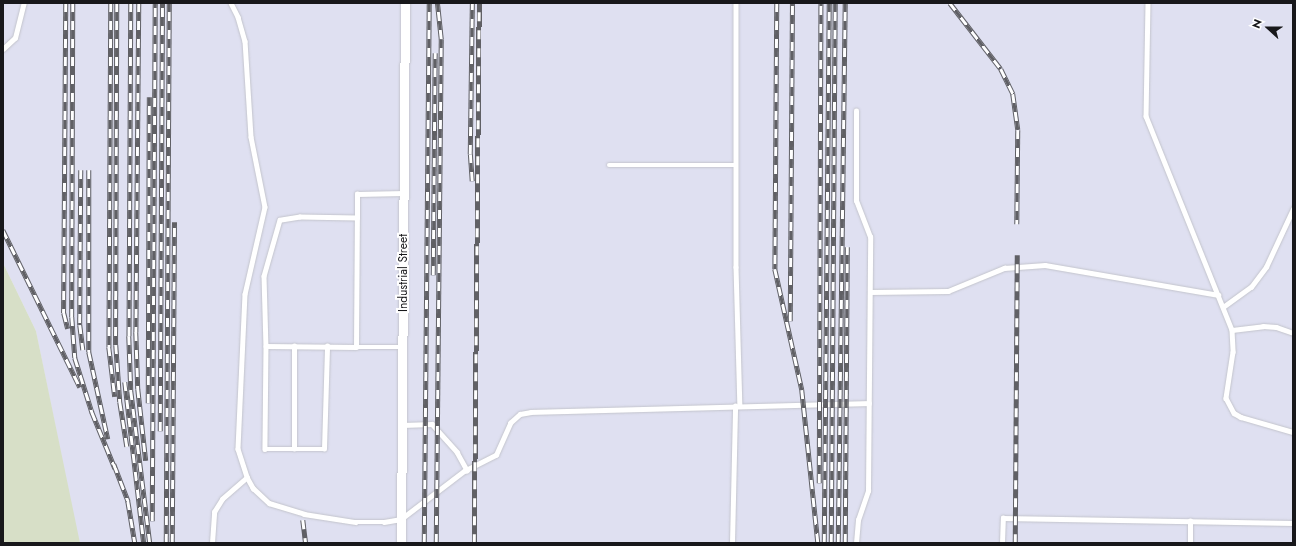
<!DOCTYPE html>
<html>
<head>
<meta charset="utf-8">
<style>
	body { margin:0 }
	#map { position:relative; width:1296px; height:546px; overflow:hidden; background:#ecedf6; font-family:Jost,sans-serif }
	div>[style] { position:absolute }
	[style*='--x'] { left:calc(var(--x)*1px); top:calc(var(--y)*1px); width:calc(var(--w)*1px); rotate:calc(var(--a)*1deg) }
	.built>* { inset:0; background:#dfe0f1 }
	.green>* { inset:0; background:#d7dfc7 }
	.roads { filter:drop-shadow(0 0 1px #c3c4cc) drop-shadow(0 0 1px #c3c4cc) }
	.service>* { height:4.5px; margin:-2.25px; padding:0 2.25px; transform-origin:2.25px; border-radius:2.25px; background:#fff }
	.minor>* { height:9px; margin:-4.5px; padding:0 4.5px; transform-origin:4.5px; border-radius:4.5px; background:#fff }
	.rail>* { height:4.5px; margin-top:-2.25px; transform-origin:0; background:repeating-linear-gradient(90deg,#fff 0 9px,#606065 0 18px); box-sizing:border-box; border-block:1px solid #606065 }
	span { translate:-50% -50%; white-space:nowrap; text-align:center; line-height:1.15; -webkit-text-stroke:4px #fff; paint-order:stroke }
	.street-label { font-size:12px; color:#18181b }
	.frame { position:absolute; inset:0; border:4px solid #18181b; pointer-events:none }
	.north { position:absolute; left:1248px; top:8px; width:40px; height:40px; -webkit-text-stroke:3px #fff; paint-order:stroke; rotate:291deg; font-size:11px; font-weight:700; line-height:16px; text-align:center; color:#18181b }
	.north::after { content:''; display:block; margin:auto; width:14px; height:18px; background:#18181b; clip-path:polygon(50% 0,100% 100%,50% 72%,0 100%) }
</style>
</head>
<body>
<div id="map">
	<div class="built">
		<div style="clip-path:polygon(3px 3px,1293px 3px,1293px 543px,79px 543px,36px 331px,3px 263px)"></div>
	</div>
	<div class="green">
		<div style="clip-path:polygon(3px 263px,36px 331px,80px 543px,3px 543px)"></div>
	</div>
	<div class="roads">
		<div class="service">
			<div style="--x:231;--y:3;--w:16;--a:63"></div>
			<div style="--x:238;--y:17;--w:25;--a:74"></div>
			<div style="--x:245;--y:41;--w:96;--a:86.4"></div>
			<div style="--x:251;--y:137;--w:71;--a:78.7"></div>
			<div style="--x:265;--y:207;--w:89;--a:102.9"></div>
			<div style="--x:245;--y:294;--w:155;--a:92.6"></div>
			<div style="--x:238;--y:449;--w:29;--a:72"></div>
			<div style="--x:247;--y:477;--w:13;--a:61"></div>
			<div style="--x:253;--y:488;--w:22;--a:43"></div>
			<div style="--x:269;--y:503;--w:37;--a:17"></div>
			<div style="--x:304;--y:514;--w:52;--a:8.9"></div>
			<div style="--x:355;--y:522;--w:29;--a:0"></div>
			<div style="--x:384;--y:522;--w:17;--a:-10"></div>
			<div style="--x:401;--y:519;--w:79;--a:-37.3"></div>
			<div style="--x:464;--y:471;--w:36;--a:-27"></div>
			<div style="--x:496;--y:455;--w:35;--a:-66"></div>
			<div style="--x:510;--y:423;--w:13;--a:-42"></div>
			<div style="--x:520;--y:414;--w:11;--a:-10"></div>
			<div style="--x:531;--y:412;--w:338;--a:-1.5"></div>
			<div style="--x:736;--y:3;--w:264;--a:90"></div>
			<div style="--x:736;--y:267;--w:139;--a:88.4"></div>
			<div style="--x:1148;--y:3;--w:113;--a:91"></div>
			<div style="--x:1146;--y:116;--w:231;--a:68.1"></div>
			<div style="--x:1232;--y:330;--w:22;--a:87"></div>
			<div style="--x:1233;--y:352;--w:47;--a:98.7"></div>
			<div style="--x:1226;--y:398;--w:17;--a:62"></div>
			<div style="--x:1234;--y:413;--w:8;--a:30"></div>
			<div style="--x:1241;--y:417;--w:54;--a:16.1"></div>
			<div style="--x:3;--y:49;--w:16;--a:-43"></div>
			<div style="--x:15;--y:38;--w:36;--a:-76"></div>
			<div style="--x:609;--y:165;--w:126;--a:0"></div>
			<div style="--x:357;--y:218;--w:24;--a:-90"></div>
			<div style="--x:357;--y:194;--w:47;--a:-1.2"></div>
			<div style="--x:870;--y:292;--w:78;--a:-0.7"></div>
			<div style="--x:948;--y:291;--w:61;--a:-22.3"></div>
			<div style="--x:1004;--y:268;--w:41;--a:-4.2"></div>
			<div style="--x:1045;--y:265;--w:176;--a:9.8"></div>
			<div style="--x:1223;--y:307;--w:34;--a:-36"></div>
			<div style="--x:1251;--y:287;--w:25;--a:-53"></div>
			<div style="--x:1266;--y:267;--w:64;--a:-65"></div>
			<div style="--x:1232;--y:330;--w:31;--a:-7"></div>
			<div style="--x:1263;--y:326;--w:13;--a:4"></div>
			<div style="--x:1276;--y:327;--w:18;--a:19"></div>
			<div style="--x:266;--y:346;--w:103;--a:90.6"></div>
			<div style="--x:265;--y:449;--w:59;--a:0"></div>
			<div style="--x:324;--y:449;--w:103;--a:-88.3"></div>
			<div style="--x:356;--y:347;--w:129;--a:-89.6"></div>
			<div style="--x:357;--y:218;--w:57;--a:-179"></div>
			<div style="--x:300;--y:217;--w:20;--a:171"></div>
			<div style="--x:280;--y:220;--w:58;--a:105.9"></div>
			<div style="--x:264;--y:276;--w:70;--a:88.4"></div>
			<div style="--x:266;--y:346;--w:90;--a:0.6"></div>
			<div style="--x:356;--y:347;--w:47;--a:0"></div>
			<div style="--x:402;--y:425;--w:30;--a:-2"></div>
			<div style="--x:432;--y:424;--w:38;--a:48"></div>
			<div style="--x:457;--y:452;--w:21;--a:61"></div>
			<div style="--x:294;--y:449;--w:103;--a:-90"></div>
			<div style="--x:212;--y:543;--w:31;--a:-86"></div>
			<div style="--x:214;--y:512;--w:15;--a:-58"></div>
			<div style="--x:222;--y:499;--w:33;--a:-41"></div>
			<div style="--x:732;--y:543;--w:137;--a:-88.7"></div>
			<div style="--x:856;--y:543;--w:23;--a:-85"></div>
			<div style="--x:858;--y:520;--w:31;--a:-71"></div>
			<div style="--x:868;--y:491;--w:254;--a:-89.5"></div>
			<div style="--x:870;--y:237;--w:39;--a:-111"></div>
			<div style="--x:856;--y:201;--w:90;--a:-90"></div>
			<div style="--x:1002;--y:543;--w:25;--a:-88"></div>
			<div style="--x:1003;--y:518;--w:290;--a:1"></div>
			<div style="--x:1190;--y:543;--w:22;--a:-90"></div>
		</div>
		<div class="minor">
			<div style="--x:401;--y:543;--w:540;--a:-89.58"></div>
		</div>
	</div>
	<div class="rail">
		<div style="--x:66;--y:3;--w:310;--a:90.4"></div>
		<div style="--x:64;--y:313;--w:16;--a:76"></div>
		<div style="--x:73;--y:3;--w:314;--a:90.2"></div>
		<div style="--x:72;--y:317;--w:41;--a:85.8"></div>
		<div style="--x:75;--y:358;--w:57;--a:72.5"></div>
		<div style="--x:92;--y:412;--w:61;--a:67.7"></div>
		<div style="--x:111;--y:3;--w:344;--a:90.3"></div>
		<div style="--x:109;--y:347;--w:50;--a:83.2"></div>
		<div style="--x:117;--y:3;--w:342;--a:90.2"></div>
		<div style="--x:116;--y:345;--w:57;--a:86"></div>
		<div style="--x:120;--y:402;--w:45;--a:81"></div>
		<div style="--x:131;--y:3;--w:333;--a:90.3"></div>
		<div style="--x:129;--y:336;--w:55;--a:87.9"></div>
		<div style="--x:131;--y:391;--w:153;--a:82.9"></div>
		<div style="--x:139;--y:3;--w:329;--a:90.5"></div>
		<div style="--x:136;--y:332;--w:57;--a:88"></div>
		<div style="--x:138;--y:389;--w:72;--a:83.7"></div>
		<div style="--x:777;--y:3;--w:266;--a:90.4"></div>
		<div style="--x:775;--y:269;--w:124;--a:77.4"></div>
		<div style="--x:802;--y:390;--w:154;--a:84"></div>
		<div style="--x:950;--y:3;--w:83;--a:52.3"></div>
		<div style="--x:1001;--y:69;--w:28;--a:64"></div>
		<div style="--x:1013;--y:94;--w:36;--a:82"></div>
		<div style="--x:1018;--y:130;--w:94;--a:90.6"></div>
		<div style="--x:81;--y:170;--w:155;--a:90.4"></div>
		<div style="--x:80;--y:325;--w:25;--a:83"></div>
		<div style="--x:89;--y:170;--w:182;--a:90"></div>
		<div style="--x:89;--y:352;--w:89;--a:77.7"></div>
		<div style="--x:472;--y:181;--w:27;--a:-94"></div>
		<div style="--x:470;--y:154;--w:151;--a:-89.2"></div>
		<div style="--x:3;--y:230;--w:175;--a:63.9"></div>
		<div style="--x:433;--y:275;--w:222;--a:-89.5"></div>
		<div style="--x:790;--y:321;--w:318;--a:-89.6"></div>
		<div style="--x:125;--y:382;--w:162;--a:83.3"></div>
		<div style="--x:148;--y:403;--w:306;--a:-89.8"></div>
		<div style="--x:160;--y:431;--w:428;--a:-89.7"></div>
		<div style="--x:114;--y:464;--w:40;--a:69"></div>
		<div style="--x:128;--y:501;--w:43;--a:80.5"></div>
		<div style="--x:819;--y:483;--w:480;--a:-89.8"></div>
		<div style="--x:303;--y:520;--w:23;--a:83"></div>
		<div style="--x:152;--y:521;--w:518;--a:-89.67"></div>
		<div style="--x:166;--y:543;--w:540;--a:-89.68"></div>
		<div style="--x:172;--y:543;--w:321;--a:-89.6"></div>
		<div style="--x:424;--y:543;--w:540;--a:-89.47"></div>
		<div style="--x:436;--y:543;--w:504;--a:-89.43"></div>
		<div style="--x:441;--y:39;--w:36;--a:-96"></div>
		<div style="--x:474;--y:543;--w:540;--a:-89.47"></div>
		<div style="--x:824;--y:543;--w:540;--a:-89.47"></div>
		<div style="--x:831;--y:543;--w:540;--a:-89.58"></div>
		<div style="--x:838;--y:543;--w:540;--a:-89.26"></div>
		<div style="--x:845;--y:543;--w:296;--a:-89.6"></div>
		<div style="--x:1015;--y:543;--w:288;--a:-89.6"></div>
	</div>
	<div class="street-label">
		<span style="left:404px;top:273px;rotate:-90deg">Industrial Street</span>
	</div>
	<div class="frame"></div>
	<div class="north">N</div>
</div>
</body>
</html>
